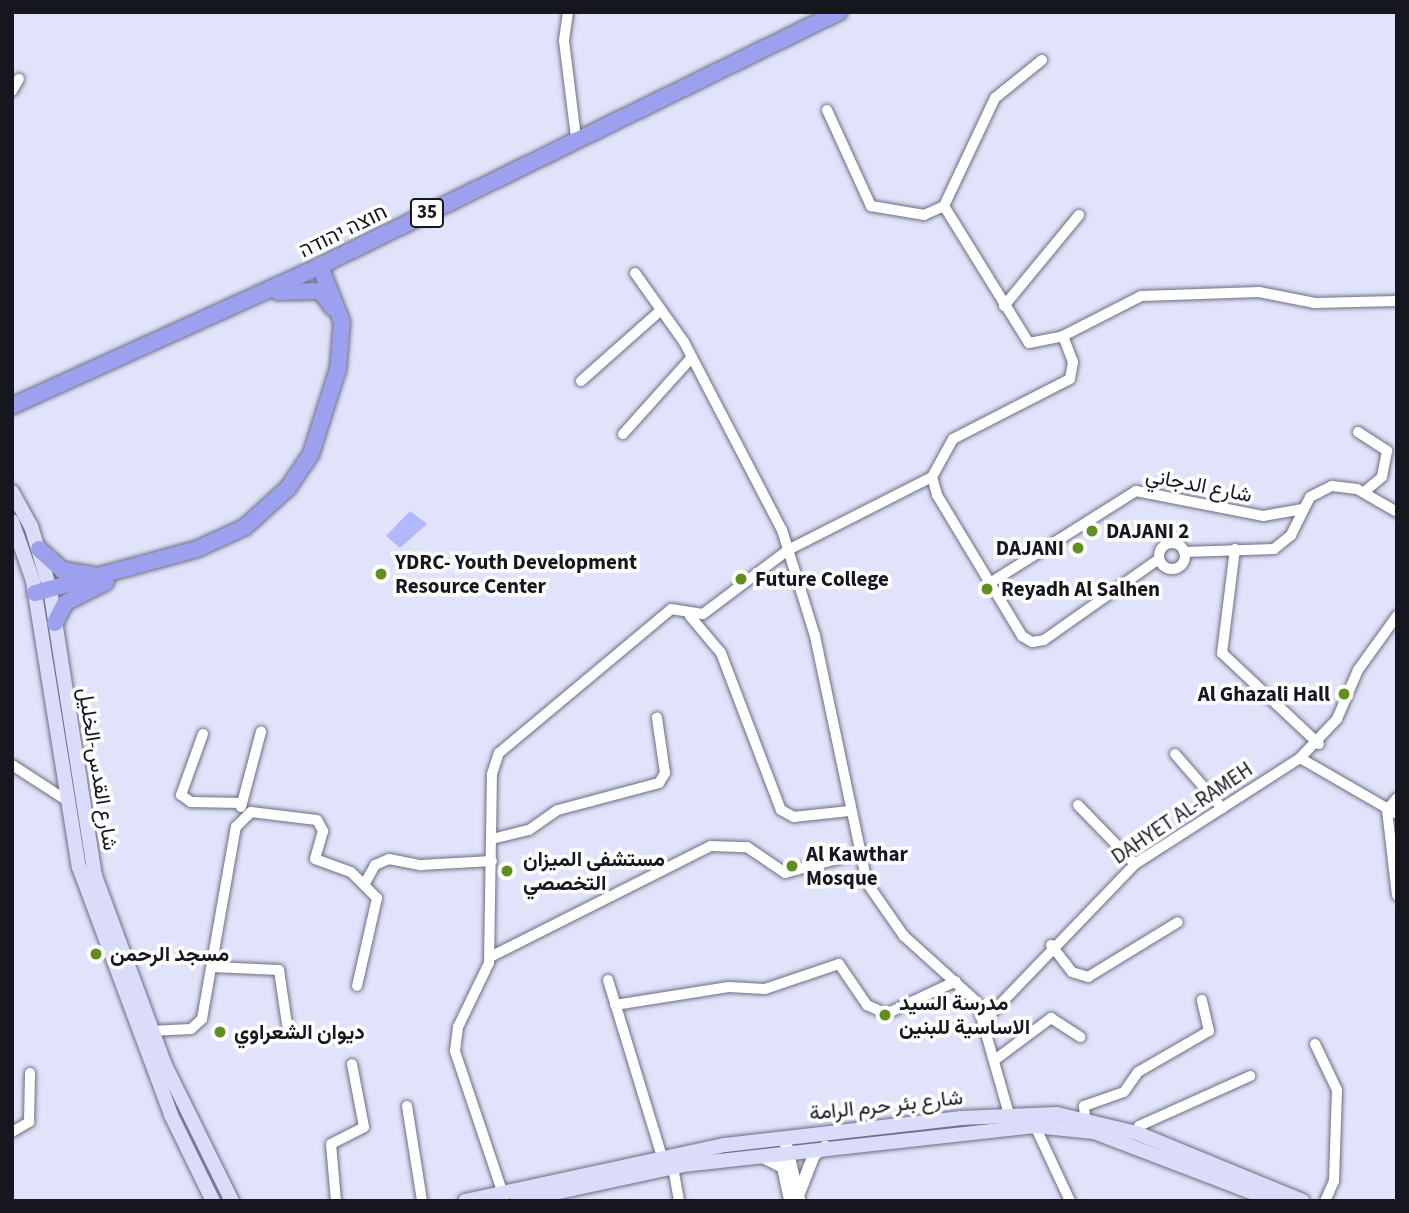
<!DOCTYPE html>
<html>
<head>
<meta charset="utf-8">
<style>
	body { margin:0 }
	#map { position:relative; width:1409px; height:1213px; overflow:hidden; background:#e0e3f9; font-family:"Source Sans 3",Vazirmatn,Heebo,sans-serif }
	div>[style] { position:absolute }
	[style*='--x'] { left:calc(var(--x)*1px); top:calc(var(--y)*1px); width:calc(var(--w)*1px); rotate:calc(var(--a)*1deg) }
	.green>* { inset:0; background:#b1b8fd }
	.roads { filter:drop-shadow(0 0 2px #6c6f82) drop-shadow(0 0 2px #6c6f82) }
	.minor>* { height:10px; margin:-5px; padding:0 5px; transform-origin:5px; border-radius:5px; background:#fff }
	.minor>.ring { margin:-5px; padding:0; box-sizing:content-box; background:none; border:10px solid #fff; border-radius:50% }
	.tertiary>* { height:12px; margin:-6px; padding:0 6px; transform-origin:6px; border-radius:6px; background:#fff }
	.secondary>* { height:14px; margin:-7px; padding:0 7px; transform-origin:7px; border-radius:7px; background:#dadcf9 }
	.trunk>* { height:16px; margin:-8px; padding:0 8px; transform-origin:8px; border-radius:8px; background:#9ca0ef }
	.dots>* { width:19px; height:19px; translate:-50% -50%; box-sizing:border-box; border:4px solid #fff; border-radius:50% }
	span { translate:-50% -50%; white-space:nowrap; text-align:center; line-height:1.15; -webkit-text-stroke:7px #fff; paint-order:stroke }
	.shield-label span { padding:2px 5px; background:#fff; border:2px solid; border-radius:5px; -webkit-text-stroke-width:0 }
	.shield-label { font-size:19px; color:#15161e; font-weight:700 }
	.street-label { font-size:21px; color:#15161e }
	.poi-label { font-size:21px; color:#15161e; font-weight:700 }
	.left { translate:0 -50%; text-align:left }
	.right { translate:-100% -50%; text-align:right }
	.frame { position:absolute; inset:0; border:14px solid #15161e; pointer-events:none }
</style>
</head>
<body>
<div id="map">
	<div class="green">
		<div style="clip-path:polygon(410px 511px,427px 524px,400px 548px,386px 536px)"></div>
	</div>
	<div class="roads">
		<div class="minor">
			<div style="--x:568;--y:12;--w:29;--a:98"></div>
			<div style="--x:564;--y:41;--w:98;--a:82.9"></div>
			<div style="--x:1042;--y:60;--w:60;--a:141"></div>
			<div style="--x:995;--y:98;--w:119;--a:115.3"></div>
			<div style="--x:944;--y:206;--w:161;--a:58.2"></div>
			<div style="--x:1029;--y:343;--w:33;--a:-11"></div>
			<div style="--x:1061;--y:337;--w:90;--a:-27.1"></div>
			<div style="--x:1141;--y:296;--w:118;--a:-1.9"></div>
			<div style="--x:1259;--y:292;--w:57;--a:11.1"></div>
			<div style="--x:1315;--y:303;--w:82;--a:-1.4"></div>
			<div style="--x:12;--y:91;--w:14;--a:-60"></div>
			<div style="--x:827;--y:110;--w:106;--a:65.4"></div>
			<div style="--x:871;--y:206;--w:54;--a:9.6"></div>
			<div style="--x:924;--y:215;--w:22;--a:-24"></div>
			<div style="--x:635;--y:273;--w:85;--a:54.6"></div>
			<div style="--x:684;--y:342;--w:212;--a:62.5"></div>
			<div style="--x:782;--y:530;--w:111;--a:72.7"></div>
			<div style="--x:815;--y:636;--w:252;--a:78.1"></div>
			<div style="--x:867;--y:883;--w:65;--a:55.1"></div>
			<div style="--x:904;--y:936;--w:98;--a:42.1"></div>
			<div style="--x:977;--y:1002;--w:116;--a:74.1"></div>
			<div style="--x:1004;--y:306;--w:118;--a:-50.5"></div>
			<div style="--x:1063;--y:336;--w:28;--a:69"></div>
			<div style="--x:1073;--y:362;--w:17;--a:100"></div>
			<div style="--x:1070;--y:379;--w:131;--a:152.9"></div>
			<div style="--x:953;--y:439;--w:43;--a:118.9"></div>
			<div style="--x:932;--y:477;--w:19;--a:74"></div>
			<div style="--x:937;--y:495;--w:165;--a:58.9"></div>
			<div style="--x:1022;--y:636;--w:12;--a:31"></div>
			<div style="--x:1032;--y:642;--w:12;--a:-9"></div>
			<div style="--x:1044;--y:640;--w:141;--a:-35.2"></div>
			<div style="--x:581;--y:381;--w:107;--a:-41.6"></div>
			<div style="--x:1358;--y:432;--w:35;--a:33"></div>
			<div style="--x:1387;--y:451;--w:26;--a:101"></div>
			<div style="--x:1382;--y:477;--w:23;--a:140"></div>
			<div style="--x:623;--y:434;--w:103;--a:-48.1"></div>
			<div class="ring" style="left:1159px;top:543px;width:16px;height:16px"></div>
			<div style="--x:1235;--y:549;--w:105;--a:97.1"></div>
			<div style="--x:1222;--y:653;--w:133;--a:43.2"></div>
			<div style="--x:1184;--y:552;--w:90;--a:-1.9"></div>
			<div style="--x:1274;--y:549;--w:22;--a:-39"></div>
			<div style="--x:1291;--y:535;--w:42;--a:-63.4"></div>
			<div style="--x:1310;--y:497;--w:25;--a:-27"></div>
			<div style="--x:1332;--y:486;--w:25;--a:7"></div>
			<div style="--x:1357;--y:489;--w:46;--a:29.9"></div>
			<div style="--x:990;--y:583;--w:173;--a:-32.2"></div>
			<div style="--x:1136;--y:491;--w:129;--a:11.1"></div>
			<div style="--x:1263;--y:516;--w:39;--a:-10"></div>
			<div style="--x:690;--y:616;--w:48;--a:50"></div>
			<div style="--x:721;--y:653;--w:168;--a:69.1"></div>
			<div style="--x:781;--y:810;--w:15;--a:28"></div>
			<div style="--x:794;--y:817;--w:55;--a:-6.2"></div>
			<div style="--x:203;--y:734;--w:65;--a:109.8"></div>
			<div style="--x:181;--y:795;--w:12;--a:35"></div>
			<div style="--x:191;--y:802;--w:51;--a:1.1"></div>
			<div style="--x:1175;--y:754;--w:72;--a:49"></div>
			<div style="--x:1300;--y:758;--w:54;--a:-46.5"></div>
			<div style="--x:1337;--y:719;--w:53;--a:-66.8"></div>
			<div style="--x:1358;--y:670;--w:67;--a:-54.2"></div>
			<div style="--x:12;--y:765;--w:61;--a:32.9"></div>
			<div style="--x:1397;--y:798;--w:16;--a:130"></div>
			<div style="--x:1387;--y:810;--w:86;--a:83.3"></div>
			<div style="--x:1078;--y:805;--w:82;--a:46"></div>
			<div style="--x:241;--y:807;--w:78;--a:-75.1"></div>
			<div style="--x:492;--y:839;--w:38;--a:-14"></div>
			<div style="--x:529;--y:830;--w:35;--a:-35"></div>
			<div style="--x:558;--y:810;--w:105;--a:-15"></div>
			<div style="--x:659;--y:783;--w:12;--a:-59"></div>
			<div style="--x:665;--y:773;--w:56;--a:-98.3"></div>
			<div style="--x:364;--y:885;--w:23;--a:-61"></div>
			<div style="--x:375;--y:865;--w:15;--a:-23"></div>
			<div style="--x:389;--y:859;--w:33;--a:11"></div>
			<div style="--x:421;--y:865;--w:71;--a:-3.2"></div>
			<div style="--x:1051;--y:945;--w:34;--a:52"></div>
			<div style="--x:1072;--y:972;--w:17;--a:17"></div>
			<div style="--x:1088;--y:977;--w:105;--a:-31.4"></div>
			<div style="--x:490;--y:957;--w:247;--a:-26.7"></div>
			<div style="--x:711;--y:846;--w:36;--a:2"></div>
			<div style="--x:747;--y:847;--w:46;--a:34.4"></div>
			<div style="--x:785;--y:873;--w:73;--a:-15"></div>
			<div style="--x:213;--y:967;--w:66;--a:2.6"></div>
			<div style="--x:279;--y:970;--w:55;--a:81.6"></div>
			<div style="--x:608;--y:980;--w:185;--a:73"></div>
			<div style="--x:615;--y:1005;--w:115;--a:-9"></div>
			<div style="--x:729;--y:987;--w:36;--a:3"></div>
			<div style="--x:765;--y:989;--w:78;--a:-18.7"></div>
			<div style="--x:839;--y:964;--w:50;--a:55.7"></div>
			<div style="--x:867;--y:1005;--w:21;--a:25"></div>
			<div style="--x:886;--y:1014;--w:77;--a:-25.2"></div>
			<div style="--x:985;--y:1020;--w:216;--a:-46.1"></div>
			<div style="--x:1135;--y:864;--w:196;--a:-32.7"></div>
			<div style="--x:1300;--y:758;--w:112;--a:30"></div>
			<div style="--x:151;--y:1031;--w:40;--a:-2.9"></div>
			<div style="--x:191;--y:1029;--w:15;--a:-42"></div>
			<div style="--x:202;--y:1019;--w:195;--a:-80"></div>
			<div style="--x:236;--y:827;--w:21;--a:-45"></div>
			<div style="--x:251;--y:812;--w:66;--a:6.9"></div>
			<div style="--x:317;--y:820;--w:13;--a:61"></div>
			<div style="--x:323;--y:831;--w:29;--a:106"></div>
			<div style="--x:315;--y:859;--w:38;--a:20"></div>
			<div style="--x:351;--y:872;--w:37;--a:45"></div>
			<div style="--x:377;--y:898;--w:90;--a:102.8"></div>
			<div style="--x:1315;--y:1044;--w:51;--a:64.4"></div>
			<div style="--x:1337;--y:1090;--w:91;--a:91.9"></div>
			<div style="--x:1334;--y:1181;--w:22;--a:114"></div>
			<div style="--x:996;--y:1059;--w:69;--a:-36.7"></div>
			<div style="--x:1051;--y:1018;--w:35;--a:33"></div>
			<div style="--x:407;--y:1106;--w:96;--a:81"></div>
			<div style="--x:1085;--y:1119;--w:13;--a:-94"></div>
			<div style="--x:1084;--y:1106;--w:42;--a:-19.3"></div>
			<div style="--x:1124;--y:1092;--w:24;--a:-55"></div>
			<div style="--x:1138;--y:1072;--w:82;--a:-30"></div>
			<div style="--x:1209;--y:1031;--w:32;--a:-103"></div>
			<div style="--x:1035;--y:1126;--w:83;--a:65"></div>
			<div style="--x:12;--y:1132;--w:20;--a:-30"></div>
			<div style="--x:29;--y:1122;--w:49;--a:-88.8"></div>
			<div style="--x:1137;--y:1133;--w:7;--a:-74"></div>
			<div style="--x:1139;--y:1126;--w:122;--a:-24.2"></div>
			<div style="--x:673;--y:1167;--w:35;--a:80"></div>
			<div style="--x:502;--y:1191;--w:148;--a:-108.6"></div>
			<div style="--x:455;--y:1051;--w:24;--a:-83"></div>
			<div style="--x:458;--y:1027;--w:71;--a:-64.2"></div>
			<div style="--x:489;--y:963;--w:189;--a:-89.1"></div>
			<div style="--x:492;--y:774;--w:22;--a:-72"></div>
			<div style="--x:499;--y:753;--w:224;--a:-39.9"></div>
			<div style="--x:671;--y:609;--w:32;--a:9"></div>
			<div style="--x:703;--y:614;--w:106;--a:-37"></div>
			<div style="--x:788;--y:550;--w:161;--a:-26.9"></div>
			<div style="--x:336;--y:1201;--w:57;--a:-95"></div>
			<div style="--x:331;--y:1144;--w:37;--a:-27"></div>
			<div style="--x:364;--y:1127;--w:64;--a:-100.8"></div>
		</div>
		<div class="tertiary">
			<div style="--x:786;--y:1145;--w:56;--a:76.5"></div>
			<div style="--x:763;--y:1157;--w:22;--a:27"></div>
			<div style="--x:783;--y:1167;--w:35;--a:78"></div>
			<div style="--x:799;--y:1193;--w:41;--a:-68.5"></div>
			<div style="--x:814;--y:1155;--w:14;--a:-36"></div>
		</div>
		<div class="secondary">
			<div style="--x:12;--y:492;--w:39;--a:61"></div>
			<div style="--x:31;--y:526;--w:66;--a:73.2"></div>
			<div style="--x:50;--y:589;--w:291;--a:81.1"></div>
			<div style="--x:95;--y:876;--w:199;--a:69.7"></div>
			<div style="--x:164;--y:1063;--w:154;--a:63.8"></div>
			<div style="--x:12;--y:521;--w:64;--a:70.7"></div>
			<div style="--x:33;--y:581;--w:290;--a:80.9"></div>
			<div style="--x:79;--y:867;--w:265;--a:69.6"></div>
			<div style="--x:171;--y:1115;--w:96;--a:64"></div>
			<div style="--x:465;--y:1201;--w:266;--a:-12.2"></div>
			<div style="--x:725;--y:1145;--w:238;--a:-6.5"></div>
			<div style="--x:961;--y:1118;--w:96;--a:-2.4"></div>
			<div style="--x:1057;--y:1114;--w:82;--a:13.4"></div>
			<div style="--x:1137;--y:1133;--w:179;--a:22.3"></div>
			<div style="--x:517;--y:1201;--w:170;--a:-12.2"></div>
			<div style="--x:683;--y:1165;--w:354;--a:-6.3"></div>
			<div style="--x:1035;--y:1126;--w:59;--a:5.8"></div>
			<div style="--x:1094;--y:1132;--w:194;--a:20.9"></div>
		</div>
		<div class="trunk">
			<div style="--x:278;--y:292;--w:42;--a:-1.4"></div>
			<div style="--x:320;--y:291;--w:21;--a:53"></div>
			<div style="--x:12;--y:406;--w:338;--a:-24.4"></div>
			<div style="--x:320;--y:266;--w:578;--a:-26.08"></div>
			<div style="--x:39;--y:549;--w:31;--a:42"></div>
			<div style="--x:62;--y:570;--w:30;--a:9"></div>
			<div style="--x:35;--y:593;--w:168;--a:-15.2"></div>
			<div style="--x:197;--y:549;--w:53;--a:-24.6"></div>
			<div style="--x:245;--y:527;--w:58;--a:-42.2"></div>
			<div style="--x:288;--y:488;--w:41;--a:-55.9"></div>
			<div style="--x:311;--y:454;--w:89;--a:-72.4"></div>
			<div style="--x:338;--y:369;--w:47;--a:-85.1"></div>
			<div style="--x:342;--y:322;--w:60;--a:-111.4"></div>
			<div style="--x:55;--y:623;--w:22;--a:-63"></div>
			<div style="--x:65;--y:603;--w:46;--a:-27.1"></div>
		</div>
	</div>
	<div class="dots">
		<div style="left:1092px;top:531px;background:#628e1f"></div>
		<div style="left:1078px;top:548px;background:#628e1f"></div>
		<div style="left:381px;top:574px;background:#628e1f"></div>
		<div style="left:741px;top:579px;background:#628e1f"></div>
		<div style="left:987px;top:589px;background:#628e1f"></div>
		<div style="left:1344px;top:694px;background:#628e1f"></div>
		<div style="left:792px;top:866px;background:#628e1f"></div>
		<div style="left:507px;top:871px;background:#628e1f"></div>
		<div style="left:96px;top:954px;background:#628e1f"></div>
		<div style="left:885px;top:1015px;background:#628e1f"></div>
		<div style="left:220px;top:1032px;background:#628e1f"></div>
	</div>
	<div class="shield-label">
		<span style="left:427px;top:213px">35</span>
	</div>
	<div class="street-label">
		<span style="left:343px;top:231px;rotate:-26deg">חוצה יהודה</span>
		<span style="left:1199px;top:485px;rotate:11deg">شارع الدجاني</span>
		<span style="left:98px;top:769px;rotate:81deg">شارع القدس-الخليل</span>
		<span style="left:1182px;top:813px;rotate:-34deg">DAHYET AL-RAMEH</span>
		<span style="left:886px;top:1105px;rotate:-6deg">شارع بئر حرم الرامة</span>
	</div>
	<div class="poi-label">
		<span class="left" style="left:1106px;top:531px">DAJANI 2</span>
		<span class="right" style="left:1064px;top:548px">DAJANI</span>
		<span class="left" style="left:395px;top:574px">YDRC- Youth Development<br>Resource Center</span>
		<span class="left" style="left:755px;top:579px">Future College</span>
		<span class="left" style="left:1001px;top:589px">Reyadh Al Salhen</span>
		<span class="right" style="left:1330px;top:694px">Al Ghazali Hall</span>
		<span class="left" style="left:806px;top:866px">Al Kawthar<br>Mosque</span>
		<span class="left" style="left:523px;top:871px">مستشفى الميزان<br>التخصصي</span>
		<span class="left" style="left:110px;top:954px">مسجد الرحمن</span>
		<span class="left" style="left:899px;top:1015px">مدرسة السيد<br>الاساسية للبنين</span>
		<span class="left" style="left:234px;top:1032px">ديوان الشعراوي</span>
	</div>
	<div class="frame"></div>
</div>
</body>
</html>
